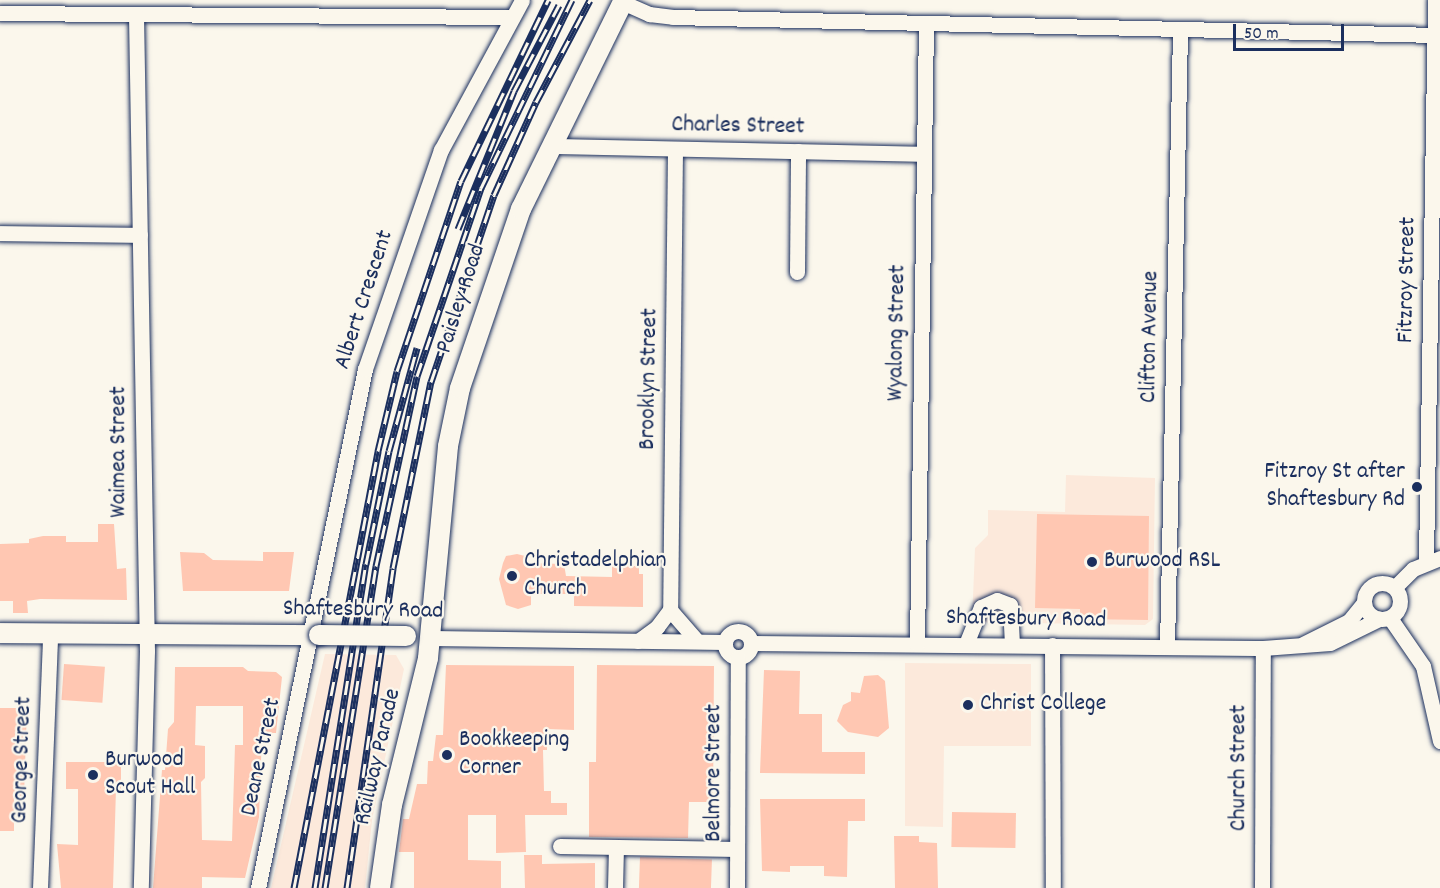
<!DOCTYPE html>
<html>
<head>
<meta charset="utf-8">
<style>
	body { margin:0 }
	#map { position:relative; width:1440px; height:888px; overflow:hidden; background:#fbf7ec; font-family:Dekko,sans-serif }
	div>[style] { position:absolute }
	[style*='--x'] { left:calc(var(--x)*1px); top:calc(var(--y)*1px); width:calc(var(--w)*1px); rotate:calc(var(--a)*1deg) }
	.built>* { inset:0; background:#fce9db }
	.building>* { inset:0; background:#ffc7b2; transform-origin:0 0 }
	.roads { filter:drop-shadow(0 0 2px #1b2f5e) drop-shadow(0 0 2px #1b2f5e) }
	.minor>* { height:15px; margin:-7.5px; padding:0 7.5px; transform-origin:7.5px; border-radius:7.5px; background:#fbf7ec }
	.minor>.ring { margin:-7.5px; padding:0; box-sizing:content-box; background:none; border:15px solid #fbf7ec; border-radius:50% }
	.major>* { height:20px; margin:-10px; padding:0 10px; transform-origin:10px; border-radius:10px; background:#fbf7ec }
	.rail>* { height:7px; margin-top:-3.5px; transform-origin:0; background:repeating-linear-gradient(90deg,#fbf7ec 0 14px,#1b2f5e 0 28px); box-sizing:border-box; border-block:2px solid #1b2f5e }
	.bridges { filter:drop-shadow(0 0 2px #1b2f5e) drop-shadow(0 0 2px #1b2f5e) }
	.major-bridge>* { height:20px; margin:-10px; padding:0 10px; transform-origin:10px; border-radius:10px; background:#fbf7ec }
	.dots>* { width:16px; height:16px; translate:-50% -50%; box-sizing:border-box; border:3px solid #fbf7ec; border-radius:50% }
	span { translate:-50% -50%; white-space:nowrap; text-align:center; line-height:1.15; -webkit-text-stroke:4.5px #fbf7ec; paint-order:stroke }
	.street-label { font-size:24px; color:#1b2f5e }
	.poi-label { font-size:24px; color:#1b2f5e }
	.right { translate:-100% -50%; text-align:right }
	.left { translate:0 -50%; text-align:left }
	.scale { position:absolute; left:1233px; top:24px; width:111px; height:27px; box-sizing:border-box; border:3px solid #1b2f5e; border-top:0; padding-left:8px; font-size:18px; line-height:21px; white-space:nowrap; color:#1b2f5e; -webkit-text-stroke:4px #fbf7ec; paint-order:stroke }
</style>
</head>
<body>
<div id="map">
	<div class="built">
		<div style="clip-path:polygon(1066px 475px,1155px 478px,1153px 619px,1145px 625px,972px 622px,975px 548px,988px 535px,988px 510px,1065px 512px)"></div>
		<div style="clip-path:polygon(325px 654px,396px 655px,404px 669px,372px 820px,365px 888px,271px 888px)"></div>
		<div style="clip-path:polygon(905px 663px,1031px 664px,1031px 746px,944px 746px,943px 827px,905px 826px)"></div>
	</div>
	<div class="building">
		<div style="clip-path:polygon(1037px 514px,1149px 516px,1148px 620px,1080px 619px,1080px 609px,1035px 608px)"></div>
		<div style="clip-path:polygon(98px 524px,114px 524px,117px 569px,126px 568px,127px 600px,40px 599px,27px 601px,28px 613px,13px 613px,13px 601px,0 601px,0 544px,29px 543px,29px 539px,43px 536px,66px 536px,66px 542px,98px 542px)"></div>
		<div style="clip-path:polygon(180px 552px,204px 553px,213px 560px,263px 561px,263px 552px,294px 552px,289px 591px,183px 591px)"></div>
		<div style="clip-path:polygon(517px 554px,525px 556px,527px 563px,564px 564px,566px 576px,612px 577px,612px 566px,639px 566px,639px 574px,643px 574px,643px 607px,574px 606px,574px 594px,531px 594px,531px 605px,518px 609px,506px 605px,499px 579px,503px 563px,506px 556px)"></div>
		<div style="left:64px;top:664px;width:41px;height:36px;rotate:4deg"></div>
		<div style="clip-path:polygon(446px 665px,574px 666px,574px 730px,547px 729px,547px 750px,543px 750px,544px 791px,551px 791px,551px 803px,567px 803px,567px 815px,525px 815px,526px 852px,496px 853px,496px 815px,468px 815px,468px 860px,501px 861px,501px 888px,414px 888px,414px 852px,399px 852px,403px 819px,409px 819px,417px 784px,427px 784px,428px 761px,433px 761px,436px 735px,443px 735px)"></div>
		<div style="clip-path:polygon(597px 665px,714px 666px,713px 802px,689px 802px,688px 838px,589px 837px,589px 762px,596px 762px)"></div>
		<div style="clip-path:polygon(evenodd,175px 667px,243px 667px,248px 671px,276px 672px,282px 677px,276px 733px,262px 733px,259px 817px,245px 878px,202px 877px,202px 888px,153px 888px,162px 770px,165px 770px,168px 729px,174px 722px,175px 667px,196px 706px,243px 706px,243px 745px,235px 745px,232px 841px,202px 840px,201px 782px,205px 778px,205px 746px,195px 745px,196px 706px)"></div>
		<div style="clip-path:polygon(764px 670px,800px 671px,799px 714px,822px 714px,822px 752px,865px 752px,865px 774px,760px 773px)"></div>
		<div style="clip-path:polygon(878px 675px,885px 681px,889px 728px,878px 737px,848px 732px,837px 721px,843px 705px,851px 701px,851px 692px,860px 693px,864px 676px)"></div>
		<div style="clip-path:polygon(0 708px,27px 708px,24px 796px,14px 796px,14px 831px,0 831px)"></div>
		<div style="clip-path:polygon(66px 762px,121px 762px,121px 789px,116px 789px,113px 888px,61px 888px,57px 844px,78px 845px,78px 789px,66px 789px)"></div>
		<div style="clip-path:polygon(760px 799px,865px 799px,865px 821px,848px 821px,847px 877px,824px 876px,824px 866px,790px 866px,790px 872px,762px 871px)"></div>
		<div style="left:952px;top:812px;width:64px;height:35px;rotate:1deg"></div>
		<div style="clip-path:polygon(894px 836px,919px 836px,919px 842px,937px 843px,938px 888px,895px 888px)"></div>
		<div style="clip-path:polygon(524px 855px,542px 855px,542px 864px,595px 863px,595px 888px,525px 888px)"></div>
		<div style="left:640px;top:857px;width:72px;height:31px;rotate:2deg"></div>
	</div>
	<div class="roads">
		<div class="minor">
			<div style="--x:622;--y:2;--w:30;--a:24"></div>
			<div style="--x:649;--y:14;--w:24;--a:7"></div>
			<div style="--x:673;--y:17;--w:762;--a:1.35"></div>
			<div style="--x:0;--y:13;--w:512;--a:0.45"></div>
			<div style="--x:136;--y:15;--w:636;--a:89.01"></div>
			<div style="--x:147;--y:651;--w:237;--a:91.5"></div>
			<div style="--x:552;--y:146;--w:371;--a:1.2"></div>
			<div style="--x:675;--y:149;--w:461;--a:90.6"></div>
			<div style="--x:670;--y:610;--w:41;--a:48.9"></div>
			<div style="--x:0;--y:233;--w:140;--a:0.8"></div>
			<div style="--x:797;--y:272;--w:121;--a:-89.5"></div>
			<div style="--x:1426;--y:561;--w:561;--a:-89.08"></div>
			<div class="ring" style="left:1364px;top:583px;width:21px;height:21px"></div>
			<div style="--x:1395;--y:587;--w:25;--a:-45"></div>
			<div style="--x:1413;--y:569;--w:29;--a:-22"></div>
			<div style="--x:1390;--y:618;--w:58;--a:55.5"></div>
			<div style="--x:1423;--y:666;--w:77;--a:77.2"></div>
			<div class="ring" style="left:725px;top:631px;width:11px;height:11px"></div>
			<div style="--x:431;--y:638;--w:294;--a:0.8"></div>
			<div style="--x:638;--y:641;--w:24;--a:-36"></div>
			<div style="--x:657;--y:627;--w:21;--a:-53"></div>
			<div style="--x:752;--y:643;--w:511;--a:0.56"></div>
			<div style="--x:1263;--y:648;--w:67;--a:-4.3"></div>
			<div style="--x:1330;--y:643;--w:55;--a:-26.1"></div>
			<div style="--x:917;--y:644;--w:621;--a:-89.17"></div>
			<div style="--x:966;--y:644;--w:40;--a:-68"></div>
			<div style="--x:981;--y:607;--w:17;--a:-24"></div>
			<div style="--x:997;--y:600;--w:14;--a:21"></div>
			<div style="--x:1010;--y:605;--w:40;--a:87.1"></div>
			<div style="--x:1303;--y:644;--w:51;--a:-26.6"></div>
			<div style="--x:1349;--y:621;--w:22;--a:-51"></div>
			<div style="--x:1052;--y:645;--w:243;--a:89.8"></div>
			<div style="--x:1167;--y:647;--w:618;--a:-88.79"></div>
			<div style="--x:560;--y:846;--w:177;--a:1"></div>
			<div style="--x:40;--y:888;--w:254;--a:-87.7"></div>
			<div style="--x:258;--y:888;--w:530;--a:-78.35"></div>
			<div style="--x:365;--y:369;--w:232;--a:-70.9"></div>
			<div style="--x:441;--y:150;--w:170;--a:-61.6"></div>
			<div style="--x:615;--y:888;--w:41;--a:-88.6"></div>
			<div style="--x:737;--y:888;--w:230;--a:-89.8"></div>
			<div style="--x:1262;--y:888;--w:240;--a:-89.8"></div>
		</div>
		<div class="major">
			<div style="--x:0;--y:633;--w:319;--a:0.4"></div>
			<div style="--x:380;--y:888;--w:84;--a:-81.8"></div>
			<div style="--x:392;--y:805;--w:151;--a:-76.2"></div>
			<div style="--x:428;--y:658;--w:213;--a:-84.6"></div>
			<div style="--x:448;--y:446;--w:59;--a:-78.3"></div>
			<div style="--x:460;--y:388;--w:189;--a:-71.2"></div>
			<div style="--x:521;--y:209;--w:233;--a:-63.8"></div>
		</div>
	</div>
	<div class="rail">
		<div style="--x:458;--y:229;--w:149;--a:-67.9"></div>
		<div style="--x:514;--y:91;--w:97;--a:-62.4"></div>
		<div style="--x:294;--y:888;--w:445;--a:-79.1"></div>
		<div style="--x:378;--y:451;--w:82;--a:-76.6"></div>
		<div style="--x:397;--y:371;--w:200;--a:-71.4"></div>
		<div style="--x:461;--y:181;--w:201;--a:-64.3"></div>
		<div style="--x:315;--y:888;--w:328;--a:-81.1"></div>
		<div style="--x:366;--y:564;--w:115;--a:-78.5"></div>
		<div style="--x:389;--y:451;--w:107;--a:-74.8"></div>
		<div style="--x:325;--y:888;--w:326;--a:-81"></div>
		<div style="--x:376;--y:566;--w:194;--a:-77.8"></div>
		<div style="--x:417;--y:376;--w:199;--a:-71.2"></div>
		<div style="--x:481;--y:188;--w:209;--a:-64.2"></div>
		<div style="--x:347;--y:888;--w:323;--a:-81.8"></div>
		<div style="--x:393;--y:568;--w:190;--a:-78.5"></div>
		<div style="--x:431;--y:382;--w:197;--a:-71.4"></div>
		<div style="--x:494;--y:195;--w:102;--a:-65.7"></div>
		<div style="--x:536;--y:102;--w:115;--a:-62.1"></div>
	</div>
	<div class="bridges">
		<div class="major-bridge">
			<div style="--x:319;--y:635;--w:87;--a:0.7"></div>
		</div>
	</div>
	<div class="dots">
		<div style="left:1417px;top:487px;background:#1b2f5e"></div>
		<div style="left:1092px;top:562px;background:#1b2f5e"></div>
		<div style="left:512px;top:576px;background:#1b2f5e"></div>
		<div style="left:968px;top:705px;background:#1b2f5e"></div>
		<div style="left:447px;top:755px;background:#1b2f5e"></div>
		<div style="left:93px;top:775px;background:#1b2f5e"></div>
	</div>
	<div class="street-label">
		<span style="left:738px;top:127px;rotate:1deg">Charles Street</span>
		<span style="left:1408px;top:280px;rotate:-89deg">Fitzroy Street</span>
		<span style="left:462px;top:299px;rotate:-72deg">Paisley Road</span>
		<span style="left:365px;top:300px;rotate:-72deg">Albert Crescent</span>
		<span style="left:898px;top:333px;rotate:-89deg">Wyalong Street</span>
		<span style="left:1151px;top:337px;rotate:-89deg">Clifton Avenue</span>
		<span style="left:650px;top:379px;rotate:-89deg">Brooklyn Street</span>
		<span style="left:120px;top:452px;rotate:-90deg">Waimea Street</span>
		<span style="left:363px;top:611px;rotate:1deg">Shaftesbury Road</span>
		<span style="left:1026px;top:620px;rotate:1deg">Shaftesbury Road</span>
		<span style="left:262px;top:757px;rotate:-78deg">Deane Street</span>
		<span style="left:379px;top:757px;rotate:-77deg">Railway Parade</span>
		<span style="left:23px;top:760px;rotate:-88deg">George Street</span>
		<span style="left:1240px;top:768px;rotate:-90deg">Church Street</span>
		<span style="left:715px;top:773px;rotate:-90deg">Belmore Street</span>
	</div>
	<div class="poi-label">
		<span class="right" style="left:1405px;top:487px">Fitzroy St after<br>Shaftesbury Rd</span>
		<span class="left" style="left:524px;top:576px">Christadelphian<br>Church</span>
		<span class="left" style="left:1104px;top:562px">Burwood RSL</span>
		<span class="left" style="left:980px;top:705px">Christ College</span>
		<span class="left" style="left:459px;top:755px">Bookkeeping<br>Corner</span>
		<span class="left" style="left:105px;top:775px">Burwood<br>Scout Hall</span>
	</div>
	<div class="scale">50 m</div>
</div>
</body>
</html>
